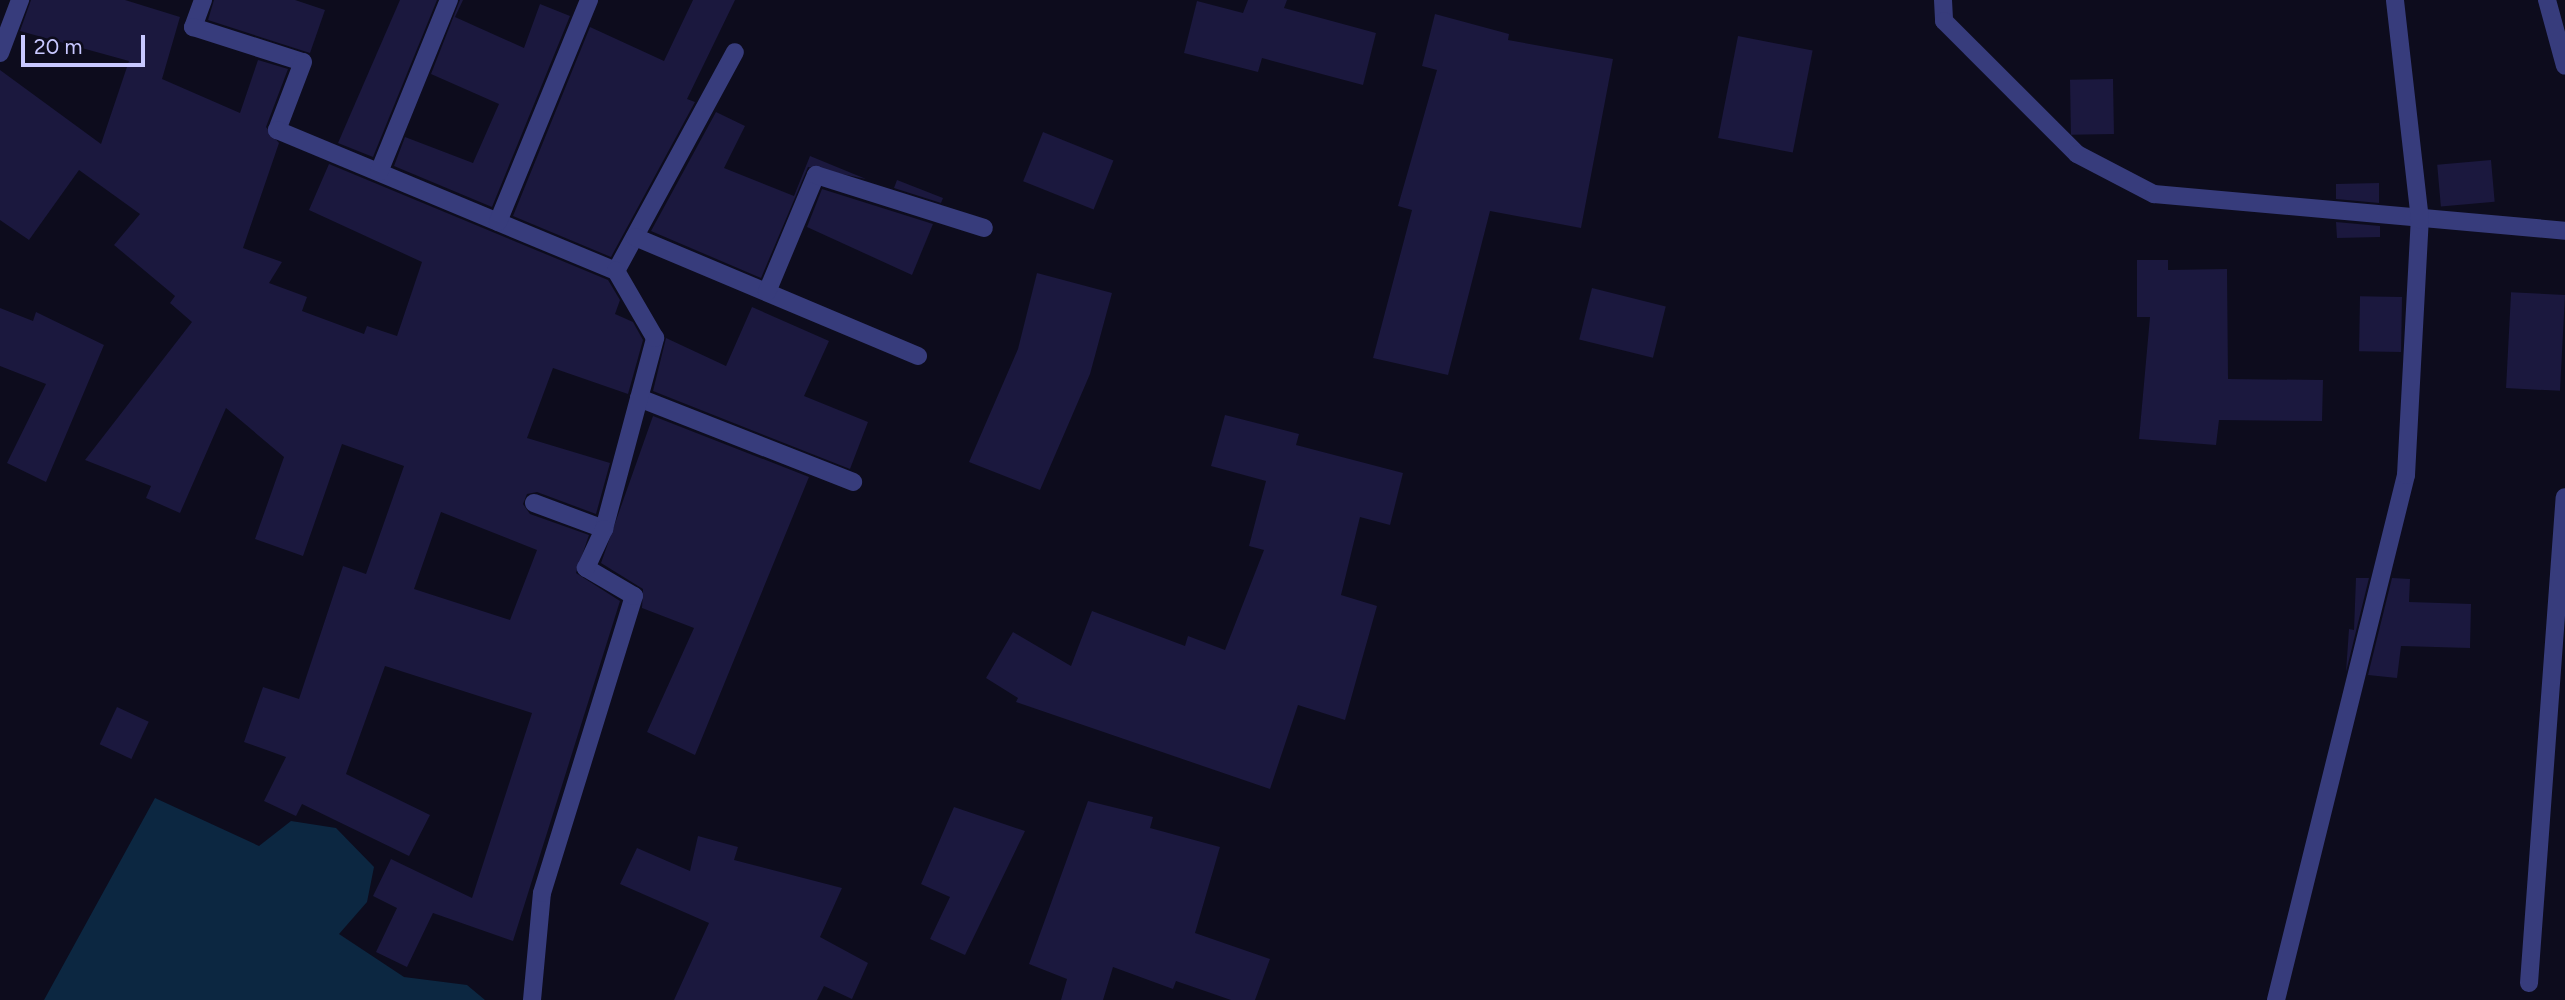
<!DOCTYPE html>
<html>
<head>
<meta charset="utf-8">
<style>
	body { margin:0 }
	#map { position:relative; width:2565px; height:1000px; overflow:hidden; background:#0d0c1d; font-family:Figtree,sans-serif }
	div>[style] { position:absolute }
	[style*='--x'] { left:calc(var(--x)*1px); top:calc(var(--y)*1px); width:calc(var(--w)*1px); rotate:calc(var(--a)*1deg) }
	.water>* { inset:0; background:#0c2741 }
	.building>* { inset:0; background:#1b183e; transform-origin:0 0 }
	.minor>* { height:18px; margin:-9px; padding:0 9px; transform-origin:9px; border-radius:9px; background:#373c7c }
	span { translate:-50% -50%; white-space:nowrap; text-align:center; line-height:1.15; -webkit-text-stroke:7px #0d0c1d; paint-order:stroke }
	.scale { position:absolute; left:21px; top:35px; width:124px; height:32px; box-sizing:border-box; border:4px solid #c8c8ff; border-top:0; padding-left:9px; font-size:21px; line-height:24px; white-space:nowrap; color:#c8c8ff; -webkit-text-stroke:5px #0d0c1d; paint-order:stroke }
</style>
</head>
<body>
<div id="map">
	<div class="water">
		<div style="clip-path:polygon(155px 798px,259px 846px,291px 821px,336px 828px,374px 867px,367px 902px,339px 934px,404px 977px,467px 985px,485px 1000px,44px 1000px)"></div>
	</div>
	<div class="building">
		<div style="clip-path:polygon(evenodd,31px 0,125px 0,180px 17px,162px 79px,240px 113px,258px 60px,288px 69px,266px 127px,279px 143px,243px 248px,282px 262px,269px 283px,307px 297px,302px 311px,364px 334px,367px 326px,397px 336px,422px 262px,309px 210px,329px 164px,608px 280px,620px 300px,615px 314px,633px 322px,643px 340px,628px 394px,553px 368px,527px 438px,610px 463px,596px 514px,537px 492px,527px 494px,523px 504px,530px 514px,589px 535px,576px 573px,620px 601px,513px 941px,433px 913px,407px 967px,376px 952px,397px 908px,373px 896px,391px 859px,472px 898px,532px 713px,385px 666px,346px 774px,430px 815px,409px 856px,302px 804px,296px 816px,264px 801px,286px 757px,244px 742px,263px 687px,299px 699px,343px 566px,366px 574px,404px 466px,342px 444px,303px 556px,255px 539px,284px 457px,226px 408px,180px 513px,146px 498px,151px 486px,85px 460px,192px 322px,170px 303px,175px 296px,114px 245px,140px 214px,79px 170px,29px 240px,0 220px,0 70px,101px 144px,129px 61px,20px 31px,31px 0,441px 512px,537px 550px,510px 620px,414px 589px,441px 512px)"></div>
		<div style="clip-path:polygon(214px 0,295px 0,325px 10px,310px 53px,208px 20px)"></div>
		<div style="clip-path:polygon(400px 0,437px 0,373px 157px,338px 143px)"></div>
		<div style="clip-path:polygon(460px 0,463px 0,455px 17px,524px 48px,540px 4px,570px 16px,492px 207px,394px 166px,405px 137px,473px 163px,499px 104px,431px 74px)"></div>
		<div style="clip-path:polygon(693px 0,735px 0,687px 99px,695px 102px,611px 257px,513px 216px,590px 27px,664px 61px)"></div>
		<div style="clip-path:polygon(1248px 0,1287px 0,1284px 8px,1376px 33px,1363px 85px,1262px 58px,1258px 72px,1184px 53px,1197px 1px,1243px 13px)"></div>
		<div style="clip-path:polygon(1435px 14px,1509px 34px,1508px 40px,1613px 59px,1581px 228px,1490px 211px,1448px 375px,1373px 358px,1412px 210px,1398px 206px,1437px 70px,1422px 66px)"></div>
		<div style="left:1738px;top:36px;width:76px;height:104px;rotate:11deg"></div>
		<div style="left:2113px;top:79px;width:55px;height:43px;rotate:89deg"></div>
		<div style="clip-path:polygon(716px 112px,745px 126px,724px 168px,794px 196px,810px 156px,866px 179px,808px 167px,761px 278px,651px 231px)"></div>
		<div style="left:1043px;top:132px;width:76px;height:53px;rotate:22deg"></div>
		<div style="left:2491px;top:160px;width:42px;height:54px;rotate:85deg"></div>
		<div style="clip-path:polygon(897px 180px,943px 198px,941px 203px,894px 188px)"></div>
		<div style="clip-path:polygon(2379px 183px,2379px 203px,2336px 199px,2336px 184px)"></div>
		<div style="clip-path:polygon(822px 189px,933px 224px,912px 275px,807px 227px)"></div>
		<div style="clip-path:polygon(2336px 222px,2380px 226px,2380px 237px,2337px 238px)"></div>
		<div style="clip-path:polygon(2137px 260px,2168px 260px,2168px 270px,2227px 269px,2228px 379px,2323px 380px,2322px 421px,2219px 420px,2216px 445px,2139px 439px,2150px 317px,2137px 317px)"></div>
		<div style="clip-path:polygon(1037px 273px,1112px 293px,1090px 374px,1040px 490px,969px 462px,1018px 349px)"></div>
		<div style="left:1592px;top:288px;width:76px;height:53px;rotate:14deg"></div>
		<div style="left:2565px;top:295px;width:96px;height:54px;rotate:93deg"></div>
		<div style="left:2402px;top:297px;width:55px;height:42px;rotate:91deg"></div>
		<div style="clip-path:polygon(752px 307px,829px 341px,804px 396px,868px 422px,850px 469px,653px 391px,666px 338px,726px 366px)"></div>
		<div style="clip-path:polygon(0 308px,33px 321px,36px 312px,104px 345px,46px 482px,7px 463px,46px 384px,0 366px)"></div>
		<div style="clip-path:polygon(1225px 415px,1299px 434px,1296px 445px,1403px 473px,1390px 525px,1360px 517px,1341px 595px,1377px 606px,1345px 720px,1298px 705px,1270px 789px,1016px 702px,1018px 698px,986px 678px,1013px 632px,1071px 666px,1092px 611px,1185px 646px,1188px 636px,1225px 650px,1264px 550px,1249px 546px,1266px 481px,1211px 466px)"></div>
		<div style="clip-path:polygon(653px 416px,809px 477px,695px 755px,647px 732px,694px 628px,642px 608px,643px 589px,601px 563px)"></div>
		<div style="clip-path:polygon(2356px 578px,2369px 578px,2346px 672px,2349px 629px,2354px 630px)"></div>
		<div style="clip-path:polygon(2392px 578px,2410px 579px,2409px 602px,2471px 604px,2470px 648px,2401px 646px,2397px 678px,2368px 675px)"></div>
		<div style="left:117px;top:707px;width:35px;height:41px;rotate:25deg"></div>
		<div style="clip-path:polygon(1088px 801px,1153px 817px,1150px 828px,1220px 847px,1195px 933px,1270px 959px,1255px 1000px,1231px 1000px,1176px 981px,1173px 989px,1113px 967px,1103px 1000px,1061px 1000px,1067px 979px,1029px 964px)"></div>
		<div style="clip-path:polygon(954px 807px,1025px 831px,965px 955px,930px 939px,950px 897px,921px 884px)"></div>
		<div style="clip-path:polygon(698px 836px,738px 847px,734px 860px,842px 888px,820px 937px,868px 963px,852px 999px,824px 986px,817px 1000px,674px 1000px,709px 923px,620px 884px,637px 848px,690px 871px)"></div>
	</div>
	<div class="minor">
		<div style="--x:203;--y:0;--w:29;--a:110"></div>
		<div style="--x:193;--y:27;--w:115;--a:17.7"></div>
		<div style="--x:303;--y:62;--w:73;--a:110.9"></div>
		<div style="--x:277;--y:130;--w:367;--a:22.6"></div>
		<div style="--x:616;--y:271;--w:249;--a:-61.5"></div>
		<div style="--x:1943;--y:0;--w:21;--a:87"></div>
		<div style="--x:1944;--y:21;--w:188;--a:45"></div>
		<div style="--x:2077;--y:154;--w:87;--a:27.5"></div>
		<div style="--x:2154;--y:194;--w:413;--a:5.1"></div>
		<div style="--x:2547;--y:0;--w:68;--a:74.7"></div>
		<div style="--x:0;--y:53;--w:57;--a:-69.3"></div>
		<div style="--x:379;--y:172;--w:186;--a:-67.9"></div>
		<div style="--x:498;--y:222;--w:240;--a:-67.7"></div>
		<div style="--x:635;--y:237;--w:307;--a:22.8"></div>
		<div style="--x:767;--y:292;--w:127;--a:-67.3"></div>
		<div style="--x:816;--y:175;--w:176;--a:17.5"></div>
		<div style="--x:639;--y:398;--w:230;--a:21.4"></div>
		<div style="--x:534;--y:503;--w:75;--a:20.4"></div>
		<div style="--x:604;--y:529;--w:198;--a:-75"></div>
		<div style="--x:655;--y:338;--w:78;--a:-120.2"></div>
		<div style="--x:2529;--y:983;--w:487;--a:-85.8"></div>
		<div style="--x:532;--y:1000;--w:107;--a:-84.7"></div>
		<div style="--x:542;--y:893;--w:311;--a:-72.8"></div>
		<div style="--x:634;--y:596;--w:56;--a:-149.7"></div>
		<div style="--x:586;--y:568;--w:43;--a:-65.2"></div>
		<div style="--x:2276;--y:1000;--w:541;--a:-76.09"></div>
		<div style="--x:2406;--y:475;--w:255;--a:-86.9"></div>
		<div style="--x:2420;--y:220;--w:221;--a:-96.5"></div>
	</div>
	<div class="scale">20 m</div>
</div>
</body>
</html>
